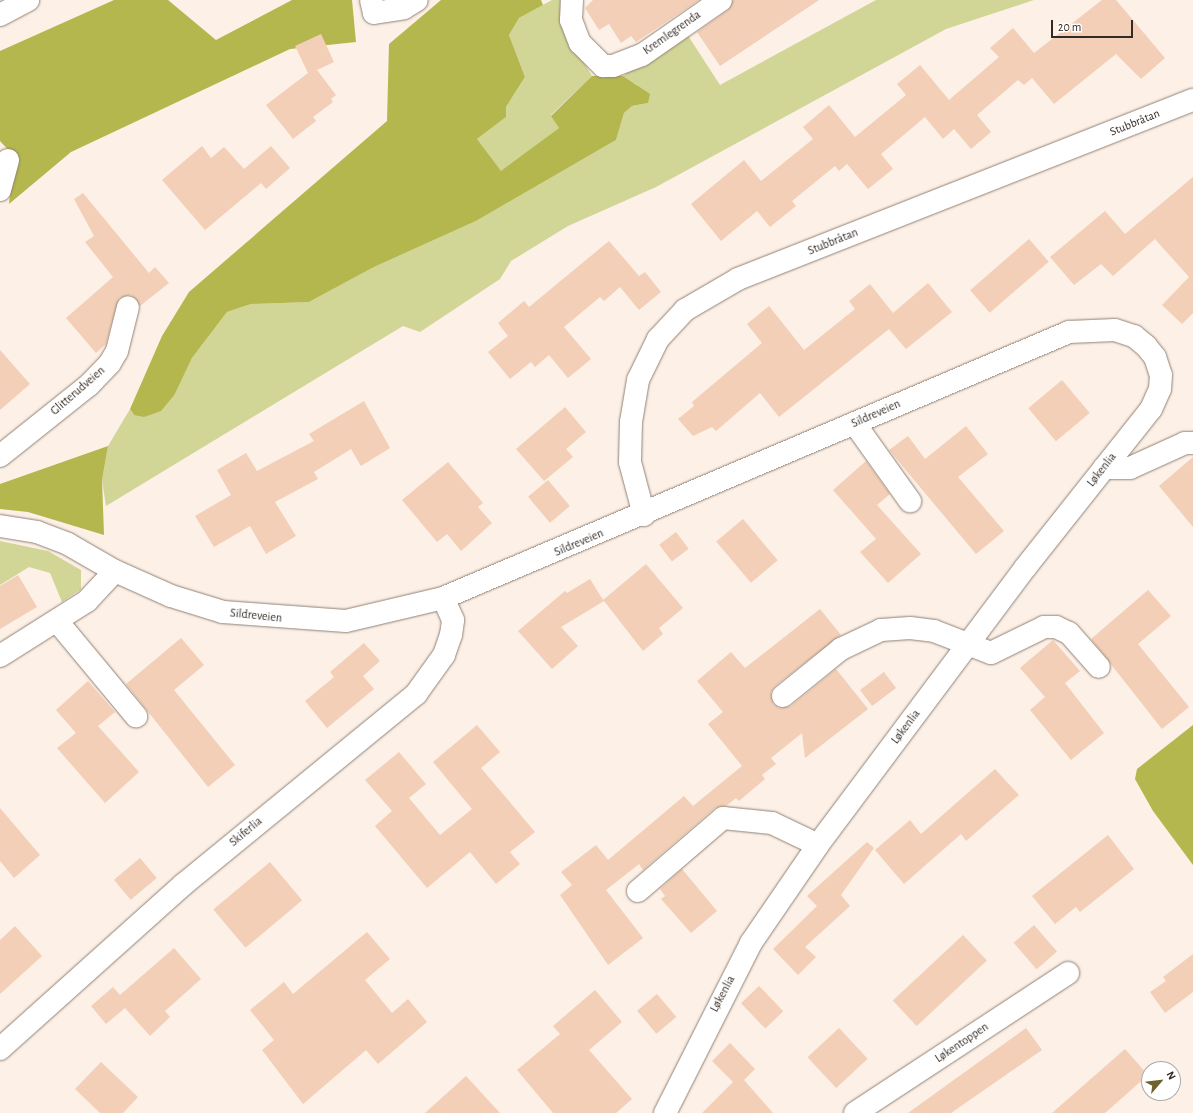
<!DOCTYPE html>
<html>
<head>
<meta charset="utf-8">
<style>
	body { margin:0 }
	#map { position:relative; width:1193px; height:1113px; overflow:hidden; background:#fcf0e7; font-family:"Alegreya Sans",sans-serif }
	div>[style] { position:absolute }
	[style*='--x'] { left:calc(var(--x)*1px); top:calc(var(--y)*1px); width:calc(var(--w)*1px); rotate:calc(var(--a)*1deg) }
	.green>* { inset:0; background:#d1d596 }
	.forest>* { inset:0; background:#b3b74d }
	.building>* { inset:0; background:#f2cfb6; transform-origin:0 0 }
	.roads { filter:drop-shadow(0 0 1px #928073) drop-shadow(0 0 1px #928073) }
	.minor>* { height:22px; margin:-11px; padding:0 11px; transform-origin:11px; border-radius:11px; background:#fff }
	.major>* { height:22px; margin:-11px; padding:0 11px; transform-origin:11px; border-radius:11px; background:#fff }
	span { translate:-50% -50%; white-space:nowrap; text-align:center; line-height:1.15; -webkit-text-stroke:3px #fff; paint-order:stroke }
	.street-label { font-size:12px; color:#322a25 }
	.north { position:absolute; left:1141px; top:1061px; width:40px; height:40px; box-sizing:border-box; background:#fff; border:1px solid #adaaa8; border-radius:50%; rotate:62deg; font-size:11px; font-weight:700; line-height:16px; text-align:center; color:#322a25 }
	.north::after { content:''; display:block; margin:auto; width:14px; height:18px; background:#6e622f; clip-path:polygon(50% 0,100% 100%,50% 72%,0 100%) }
	.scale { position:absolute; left:1051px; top:20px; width:82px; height:18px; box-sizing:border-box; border:2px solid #322a25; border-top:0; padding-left:5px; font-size:12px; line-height:14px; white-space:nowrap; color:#322a25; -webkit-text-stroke:3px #fff; paint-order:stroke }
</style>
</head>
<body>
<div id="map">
	<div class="green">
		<div style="clip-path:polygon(552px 0,560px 0,561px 23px,592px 76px,551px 115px,559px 128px,501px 172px,477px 139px,506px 117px,506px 107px,525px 77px,509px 35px,519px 18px)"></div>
		<div style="clip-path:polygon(876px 0,1034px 0,946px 29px,656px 187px,568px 226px,511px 261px,500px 279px,420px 332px,403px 326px,106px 506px,102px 480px,108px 446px,130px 409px,134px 415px,175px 394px,192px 358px,227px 312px,251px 304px,309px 302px,374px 267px,476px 221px,616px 140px,624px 113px,632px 106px,648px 103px,637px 85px,623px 76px,685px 31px,720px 85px)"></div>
		<div style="clip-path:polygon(0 541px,48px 551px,81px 570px,81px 589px,62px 602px,50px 573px,29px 567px,0 585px)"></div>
	</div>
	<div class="forest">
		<div style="clip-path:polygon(114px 0,168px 0,216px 40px,292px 0,352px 0,356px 42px,290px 49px,71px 152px,9px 204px,14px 156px,0 141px,0 51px)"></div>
		<div style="clip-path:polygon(441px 0,541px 0,543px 5px,519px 18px,509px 35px,525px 77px,506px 107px,506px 117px,477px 139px,501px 171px,559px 128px,551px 116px,592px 76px,623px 76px,650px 94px,648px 103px,632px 106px,624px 113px,616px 140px,476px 221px,374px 267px,309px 302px,251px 304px,227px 312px,192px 358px,175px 394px,161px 411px,144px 417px,134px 415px,130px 409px,162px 336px,189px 292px,387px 121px,389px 44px)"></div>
		<div style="clip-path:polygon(108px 446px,102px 480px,104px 535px,28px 512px,0 509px,0 484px)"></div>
		<div style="clip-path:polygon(1193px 725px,1193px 865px,1153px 811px,1135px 779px,1137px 769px)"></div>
	</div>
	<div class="building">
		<div style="clip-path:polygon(593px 0,699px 0,636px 42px,631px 36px,621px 43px,609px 24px,599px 30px,585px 8px)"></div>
		<div style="clip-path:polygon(733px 0,819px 0,720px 66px,697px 32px,728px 10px)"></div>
		<div style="clip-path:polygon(1102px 0,1116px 0,1165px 58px,1141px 79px,1116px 54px,1054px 104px,1032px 78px,1024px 85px,1018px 80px,977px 115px,991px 132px,971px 149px,954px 129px,943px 139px,925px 117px,881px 154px,893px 169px,868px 189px,847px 164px,839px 171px,835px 166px,792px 201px,796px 206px,770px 227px,757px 211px,721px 241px,691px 204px,744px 160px,761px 181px,813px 139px,803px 127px,829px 105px,855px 137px,906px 95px,897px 84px,920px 65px,949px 100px,999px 57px,990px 48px,1013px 28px,1034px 53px)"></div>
		<div style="clip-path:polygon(321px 34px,334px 62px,317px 70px,336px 95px,331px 99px,333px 102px,313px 117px,316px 121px,293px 139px,266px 105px,308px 73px,295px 46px)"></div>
		<div style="clip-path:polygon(202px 146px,211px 158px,224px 147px,244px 169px,271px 146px,290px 168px,266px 189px,261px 183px,205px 230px,162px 180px)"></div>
		<div style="clip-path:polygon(1193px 177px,1193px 313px,1182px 324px,1162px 305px,1189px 277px,1155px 239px,1113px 276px,1101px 264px,1074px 285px,1050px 257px,1105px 211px,1125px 234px)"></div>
		<div style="clip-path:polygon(83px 193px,149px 273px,155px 267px,169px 283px,140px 306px,131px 295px,119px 298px,106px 344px,96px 353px,66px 318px,113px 277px,85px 242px,94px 236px,74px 199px)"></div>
		<div style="left:1029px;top:239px;width:30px;height:78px;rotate:49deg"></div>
		<div style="clip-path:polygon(609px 241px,639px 276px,645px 272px,661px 292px,639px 310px,620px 287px,604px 301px,600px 297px,564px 327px,591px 359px,568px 378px,549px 355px,535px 367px,531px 362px,510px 379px,488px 352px,508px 336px,498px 323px,524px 301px,529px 307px)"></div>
		<div style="clip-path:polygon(928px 283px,952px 312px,906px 349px,889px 329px,779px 417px,760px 393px,716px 431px,712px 427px,693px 436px,678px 419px,694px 406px,692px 402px,762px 343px,747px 324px,769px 306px,804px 350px,855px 309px,849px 301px,870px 284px,893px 313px)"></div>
		<div style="clip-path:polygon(0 350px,30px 384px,0 410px)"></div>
		<div style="left:1062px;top:380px;width:43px;height:44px;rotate:50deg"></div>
		<div style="clip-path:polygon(364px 401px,390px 448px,361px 466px,351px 449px,314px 472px,318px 479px,275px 502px,296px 536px,266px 554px,250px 526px,214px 547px,195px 516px,231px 495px,217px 470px,246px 453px,257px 471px,314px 441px,309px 434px)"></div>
		<div style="clip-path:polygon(565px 407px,586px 432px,566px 449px,573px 457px,544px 481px,516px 449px)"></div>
		<div style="clip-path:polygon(966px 426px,988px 454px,958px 477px,1004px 531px,976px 554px,889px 450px,908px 436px,925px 459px)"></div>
		<div style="clip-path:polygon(1193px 457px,1193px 527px,1159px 486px)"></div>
		<div style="clip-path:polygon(866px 461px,890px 494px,877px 505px,921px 554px,888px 583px,860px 552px,876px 539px,833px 490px)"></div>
		<div style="clip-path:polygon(448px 462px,483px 503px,478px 507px,492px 523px,461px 551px,447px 534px,437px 542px,402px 500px)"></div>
		<div style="left:548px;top:480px;width:34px;height:26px;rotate:50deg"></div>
		<div style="left:743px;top:519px;width:54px;height:35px;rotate:50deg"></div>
		<div style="left:676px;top:532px;width:21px;height:21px;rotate:53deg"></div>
		<div style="clip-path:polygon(646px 564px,683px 608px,659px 628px,663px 634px,643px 651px,604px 601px,561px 627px,578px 646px,552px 669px,518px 631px,565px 591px,567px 593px,590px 579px,603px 600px)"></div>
		<div style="clip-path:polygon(18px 575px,37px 607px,0 629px,0 586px)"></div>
		<div style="clip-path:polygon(1148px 590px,1171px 616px,1138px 644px,1189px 707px,1162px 729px,1091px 639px)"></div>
		<div style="clip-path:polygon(820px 609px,841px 635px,775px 686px,771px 692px,773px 704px,779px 708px,791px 706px,836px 669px,868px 709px,805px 758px,802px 733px,771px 758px,776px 764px,762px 775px,765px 779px,739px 801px,736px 798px,726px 806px,715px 808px,643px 870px,639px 864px,606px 890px,643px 938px,608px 965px,560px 895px,572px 885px,561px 872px,596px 845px,608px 860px,684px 796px,693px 806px,742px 766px,708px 724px,723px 712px,697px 681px,731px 652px,745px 668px)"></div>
		<div style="clip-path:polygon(181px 638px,204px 665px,174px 690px,235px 765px,208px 787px,126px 684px)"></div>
		<div style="clip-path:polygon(1053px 640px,1080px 671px,1065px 683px,1104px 733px,1071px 760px,1030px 710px,1045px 697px,1020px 668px)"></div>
		<div style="clip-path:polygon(364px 643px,380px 661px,363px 676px,374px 689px,327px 728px,305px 701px,334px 677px,330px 672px)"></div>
		<div style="left:884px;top:672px;width:20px;height:30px;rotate:53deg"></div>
		<div style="clip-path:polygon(88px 681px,115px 712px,98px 726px,139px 772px,105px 803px,57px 748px,76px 733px,56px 710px)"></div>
		<div style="clip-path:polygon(477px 725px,500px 752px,481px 768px,535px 832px,510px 852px,520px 864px,496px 884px,470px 852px,427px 888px,375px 826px,392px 811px,365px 780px,399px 752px,426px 784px,409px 798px,440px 835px,472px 809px,433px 762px)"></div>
		<div style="clip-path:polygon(995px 769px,1019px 795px,966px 841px,961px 834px,904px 884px,875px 850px,910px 820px,921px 834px)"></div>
		<div style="clip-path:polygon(0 808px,40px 855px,14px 878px,0 861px)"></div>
		<div style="clip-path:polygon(1108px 835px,1134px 869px,1080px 912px,1076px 907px,1055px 924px,1032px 896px)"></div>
		<div style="clip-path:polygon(867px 842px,874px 848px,841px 895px,850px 906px,805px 947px,816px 957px,798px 975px,773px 949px,817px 906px,807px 896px)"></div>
		<div style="left:140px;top:858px;width:26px;height:34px;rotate:50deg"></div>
		<div style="left:270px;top:862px;width:50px;height:74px;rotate:50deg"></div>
		<div style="clip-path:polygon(682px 869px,717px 911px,691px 933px,661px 899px,665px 896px,660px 889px)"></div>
		<div style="left:1034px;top:925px;width:35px;height:27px;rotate:49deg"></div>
		<div style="clip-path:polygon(15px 926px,42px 956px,0 994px,0 940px)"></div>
		<div style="clip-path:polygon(367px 932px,390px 959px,365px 980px,392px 1013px,408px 999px,427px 1022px,378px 1064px,366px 1050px,303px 1104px,262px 1050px,274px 1040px,250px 1010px,284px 982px,293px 994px)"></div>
		<div style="left:963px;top:935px;width:35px;height:96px;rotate:47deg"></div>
		<div style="clip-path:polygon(174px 948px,201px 979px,165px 1011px,170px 1017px,150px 1036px,125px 1008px,106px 1024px,91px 1006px,113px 987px,120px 995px)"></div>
		<div style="clip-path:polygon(1193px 954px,1193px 992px,1165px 1013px,1150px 992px,1166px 981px,1163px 977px)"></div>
		<div style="left:759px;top:986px;width:35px;height:25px;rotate:46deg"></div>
		<div style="clip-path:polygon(595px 990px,622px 1022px,589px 1050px,632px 1099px,616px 1113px,553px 1113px,517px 1070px,560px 1034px,553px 1026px)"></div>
		<div style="left:657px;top:994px;width:30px;height:26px;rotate:50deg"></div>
		<div style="left:839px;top:1028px;width:42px;height:43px;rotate:47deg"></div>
		<div style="clip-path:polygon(1026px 1028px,1042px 1050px,951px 1113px,908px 1113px)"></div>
		<div style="clip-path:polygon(730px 1043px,755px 1069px,744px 1080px,773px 1113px,702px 1113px,733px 1082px,712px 1061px)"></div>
		<div style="clip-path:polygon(1125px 1049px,1148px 1075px,1105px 1113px,1052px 1113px)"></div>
		<div style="clip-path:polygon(101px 1062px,138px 1097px,123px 1113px,100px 1113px,75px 1089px)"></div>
		<div style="clip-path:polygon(466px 1076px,500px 1113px,425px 1113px)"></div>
	</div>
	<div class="roads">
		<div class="minor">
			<div style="--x:371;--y:0;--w:13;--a:77"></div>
			<div style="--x:374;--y:13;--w:30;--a:-9"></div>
			<div style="--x:404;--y:8;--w:15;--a:-32"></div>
			<div style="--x:572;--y:0;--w:20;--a:93"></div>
			<div style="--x:571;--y:20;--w:25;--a:69"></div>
			<div style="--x:580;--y:43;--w:33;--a:45"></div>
			<div style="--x:603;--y:66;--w:10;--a:0"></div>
			<div style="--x:613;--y:66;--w:31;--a:-21"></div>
			<div style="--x:642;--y:55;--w:96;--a:-34.8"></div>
			<div style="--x:0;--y:190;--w:31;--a:-75"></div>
			<div style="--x:855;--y:424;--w:95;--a:54.5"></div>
			<div style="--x:0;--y:456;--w:114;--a:-38.6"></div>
			<div style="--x:89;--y:385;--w:30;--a:-46"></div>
			<div style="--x:110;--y:363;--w:14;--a:-60"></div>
			<div style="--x:117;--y:351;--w:45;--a:-76"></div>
			<div style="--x:1104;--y:468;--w:26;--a:0"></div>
			<div style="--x:1130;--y:468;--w:60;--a:-24.4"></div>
			<div style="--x:1185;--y:443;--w:8;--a:0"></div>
			<div style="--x:644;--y:515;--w:55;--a:-104.8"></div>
			<div style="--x:630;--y:462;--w:40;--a:-88.6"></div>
			<div style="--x:631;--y:422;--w:43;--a:-80.5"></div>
			<div style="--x:638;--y:380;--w:46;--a:-64"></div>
			<div style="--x:658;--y:339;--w:40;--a:-47"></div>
			<div style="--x:685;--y:310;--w:61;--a:-30.3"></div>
			<div style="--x:738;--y:279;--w:489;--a:-21.5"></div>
			<div style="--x:0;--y:526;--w:37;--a:9"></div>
			<div style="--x:37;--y:532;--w:33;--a:21"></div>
			<div style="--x:68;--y:544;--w:54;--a:29.9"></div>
			<div style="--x:115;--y:571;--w:61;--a:24.1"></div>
			<div style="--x:171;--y:596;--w:54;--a:17.1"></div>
			<div style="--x:223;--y:612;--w:123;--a:4.2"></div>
			<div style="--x:346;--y:621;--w:100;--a:-13.3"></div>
			<div style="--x:443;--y:598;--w:680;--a:-23.02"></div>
			<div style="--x:1069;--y:332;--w:46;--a:-2.5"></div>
			<div style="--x:1115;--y:330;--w:20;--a:18"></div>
			<div style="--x:1134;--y:336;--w:16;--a:40"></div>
			<div style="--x:1146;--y:346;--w:14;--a:51"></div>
			<div style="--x:1155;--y:357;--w:19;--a:72"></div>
			<div style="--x:1161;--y:375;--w:14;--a:94"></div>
			<div style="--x:1160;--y:389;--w:22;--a:114"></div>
			<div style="--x:1151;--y:409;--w:203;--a:128.4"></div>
			<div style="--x:1025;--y:568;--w:346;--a:126.8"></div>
			<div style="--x:818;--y:845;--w:119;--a:124.4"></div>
			<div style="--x:751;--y:943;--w:191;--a:116.8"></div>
			<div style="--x:57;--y:621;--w:124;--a:50.3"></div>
			<div style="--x:0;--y:656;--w:103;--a:-32.3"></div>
			<div style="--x:87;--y:601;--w:41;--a:-47"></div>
			<div style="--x:783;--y:696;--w:75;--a:-39"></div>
			<div style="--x:841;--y:649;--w:44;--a:-25.4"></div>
			<div style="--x:881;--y:630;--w:29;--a:-4"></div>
			<div style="--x:910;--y:628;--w:24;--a:7"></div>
			<div style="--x:934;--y:631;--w:61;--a:21.1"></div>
			<div style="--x:991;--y:653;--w:59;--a:-26.1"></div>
			<div style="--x:1044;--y:627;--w:12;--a:0"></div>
			<div style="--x:1056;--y:627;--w:14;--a:25"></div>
			<div style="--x:1069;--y:633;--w:45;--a:48.6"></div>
			<div style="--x:638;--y:891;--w:112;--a:-40.7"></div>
			<div style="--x:723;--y:818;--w:49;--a:5.8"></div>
			<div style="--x:772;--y:823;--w:51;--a:25.6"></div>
			<div style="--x:0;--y:1049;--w:247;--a:-41.9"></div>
			<div style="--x:184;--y:884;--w:300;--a:-39.3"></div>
			<div style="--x:416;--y:694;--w:48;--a:-54.3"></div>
			<div style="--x:444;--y:655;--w:21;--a:-71"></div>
			<div style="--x:451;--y:635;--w:15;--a:-82"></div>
			<div style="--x:453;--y:620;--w:24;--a:-114"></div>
			<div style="--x:855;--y:1113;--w:255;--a:-33.3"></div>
		</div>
		<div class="major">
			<div style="--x:0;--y:15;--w:32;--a:-28"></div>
		</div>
	</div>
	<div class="street-label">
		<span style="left:672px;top:33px;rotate:-35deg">Kremlegrenda</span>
		<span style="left:1135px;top:123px;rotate:-22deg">Stubbråtan</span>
		<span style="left:833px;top:242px;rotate:-22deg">Stubbråtan</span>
		<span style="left:78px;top:391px;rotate:-41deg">Glitterudveien</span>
		<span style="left:876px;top:414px;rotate:-24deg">Sildreveien</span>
		<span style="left:1102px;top:470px;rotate:-52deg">Løkenlia</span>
		<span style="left:579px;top:543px;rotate:-23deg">Sildreveien</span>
		<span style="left:256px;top:616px;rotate:6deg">Sildreveien</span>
		<span style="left:906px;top:727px;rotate:-53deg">Løkenlia</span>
		<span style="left:246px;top:832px;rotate:-40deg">Skiferlia</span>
		<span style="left:723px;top:994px;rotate:-62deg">Løkenlia</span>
		<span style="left:962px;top:1043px;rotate:-34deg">Løkentoppen</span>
	</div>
	<div class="north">N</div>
	<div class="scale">20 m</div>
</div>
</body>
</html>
